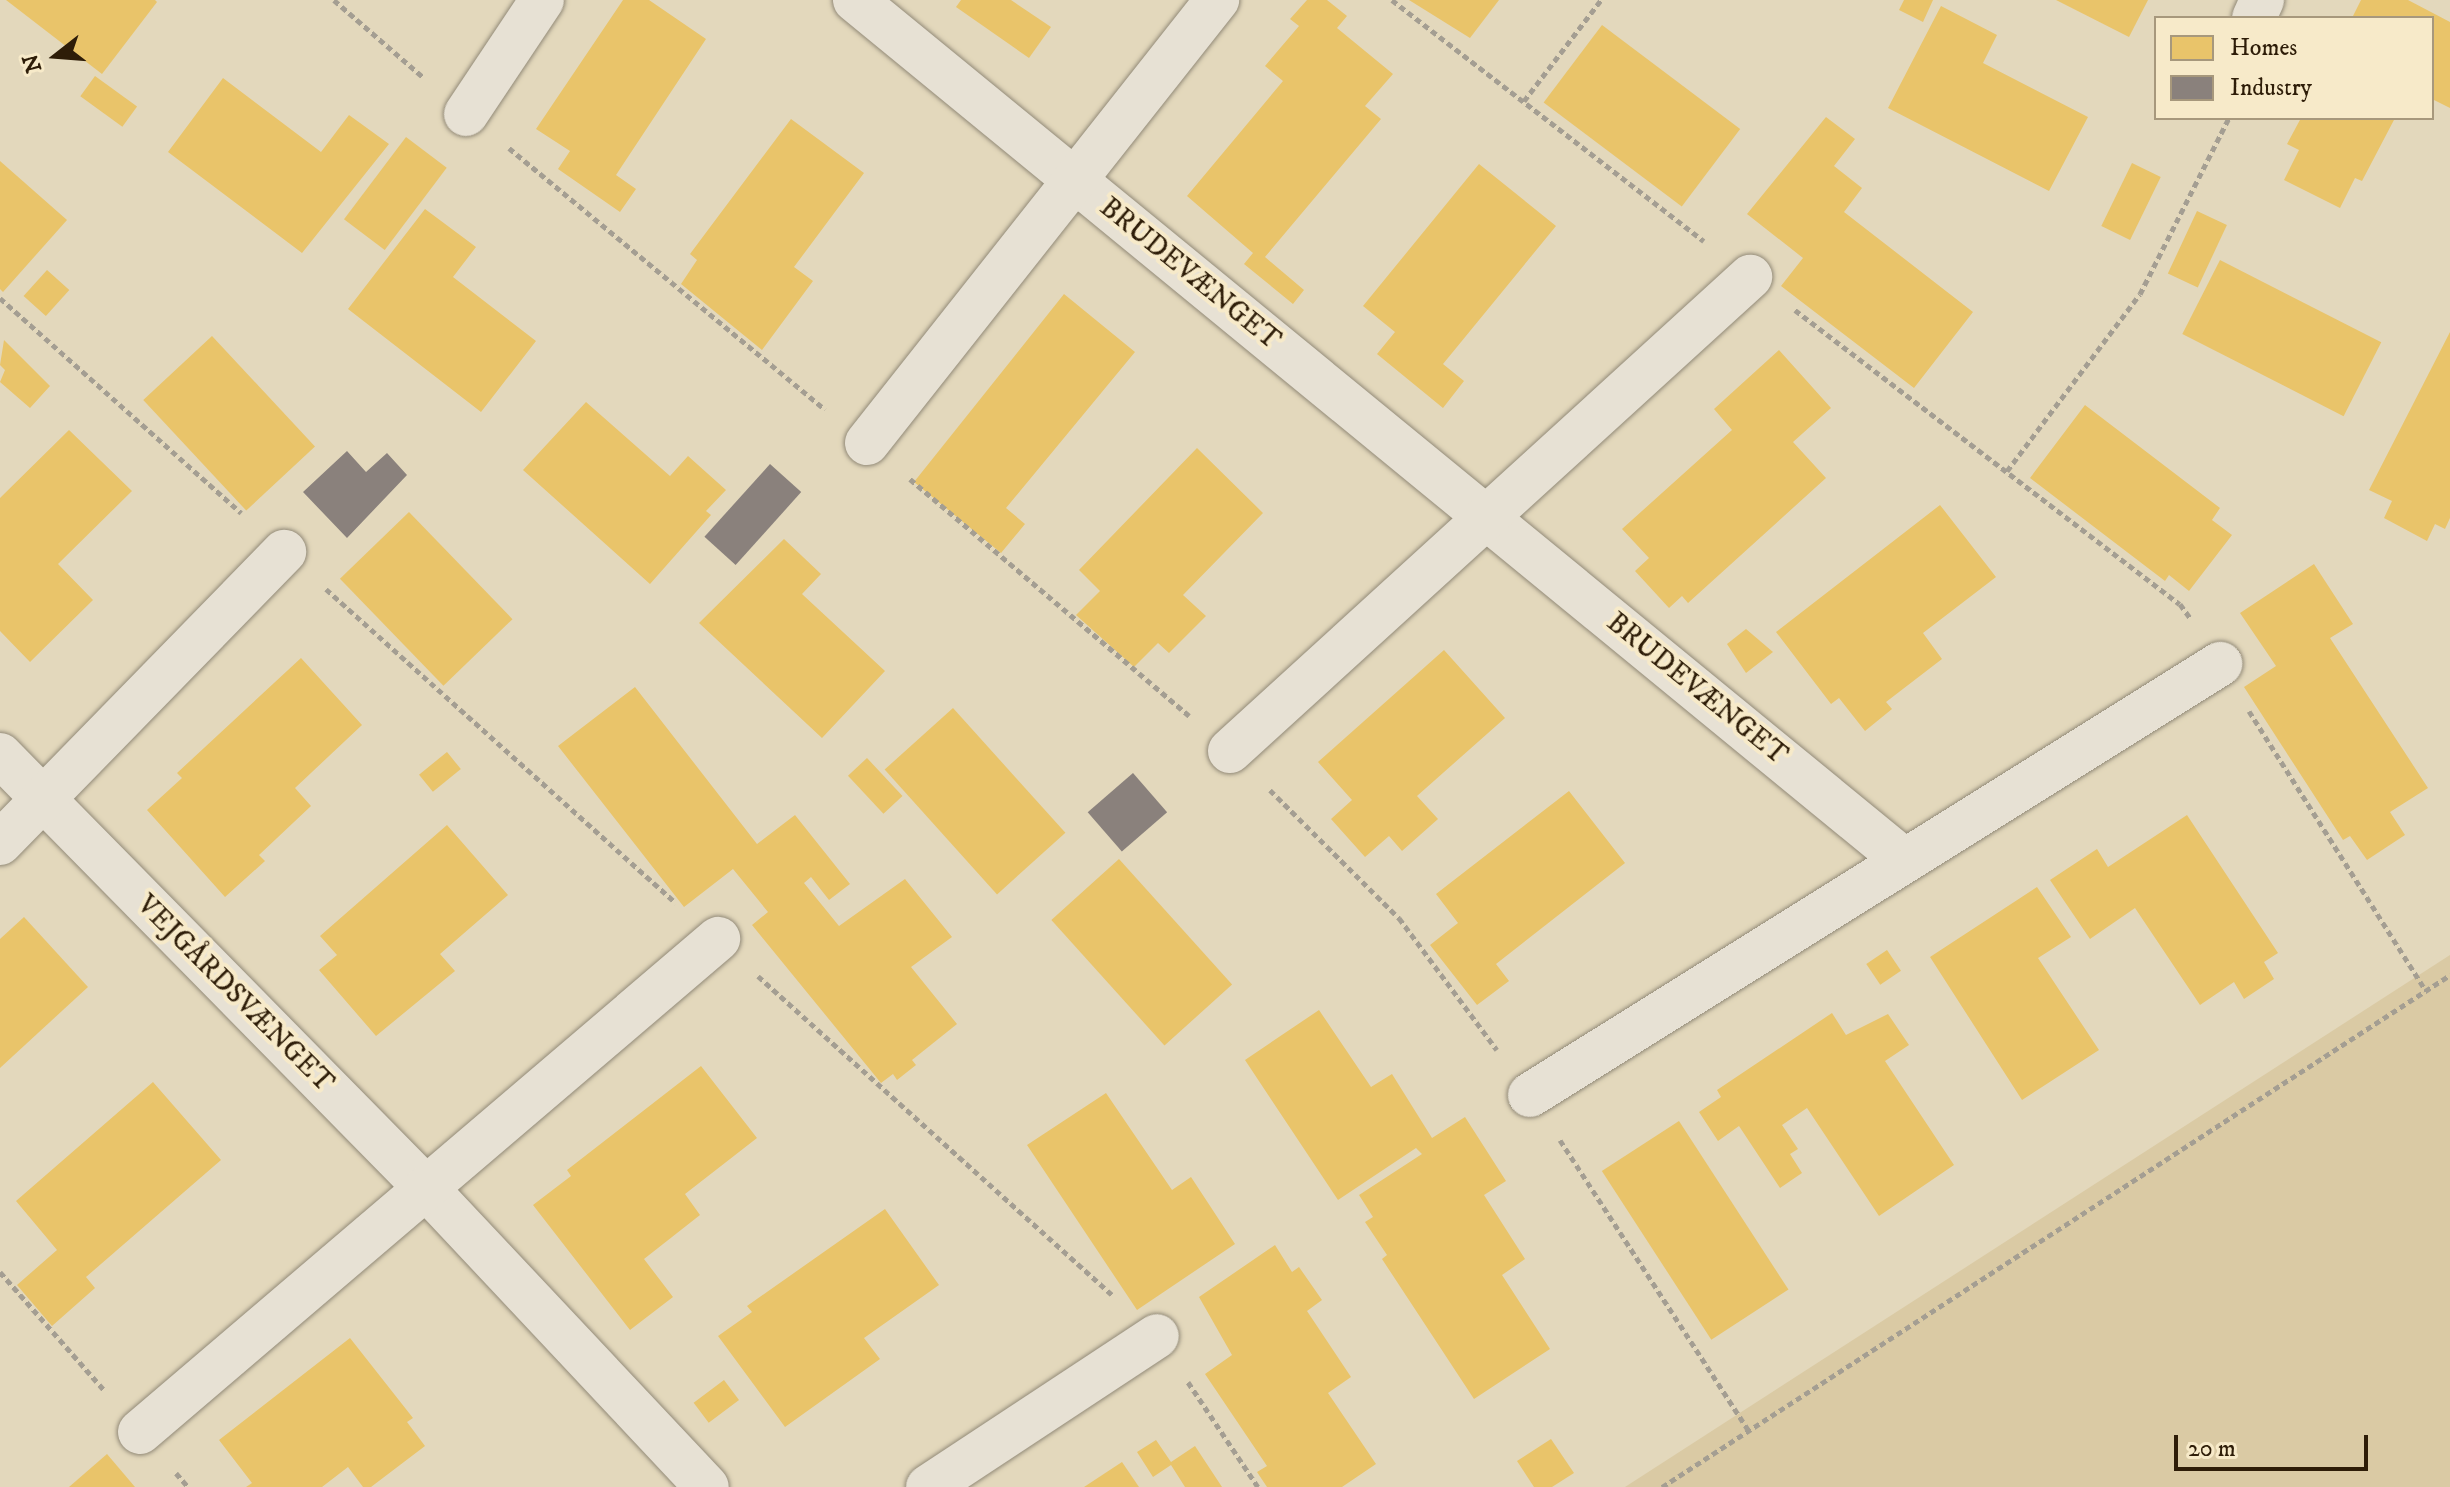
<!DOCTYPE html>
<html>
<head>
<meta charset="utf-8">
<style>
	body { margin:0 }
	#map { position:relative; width:2450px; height:1487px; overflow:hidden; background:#e3d8bc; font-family:"IM FELL DW Pica",serif }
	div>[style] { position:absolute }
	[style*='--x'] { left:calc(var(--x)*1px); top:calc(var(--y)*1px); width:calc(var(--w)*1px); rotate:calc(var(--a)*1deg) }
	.green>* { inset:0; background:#dacaa4 }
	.homes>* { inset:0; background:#e9c46a; transform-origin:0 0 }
	.industry>* { inset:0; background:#8a817c; transform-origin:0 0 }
	.path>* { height:5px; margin-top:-2.5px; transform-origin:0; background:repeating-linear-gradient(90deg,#a49e92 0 6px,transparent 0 10px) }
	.roads { filter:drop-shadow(0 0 2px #928a78) drop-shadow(0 0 2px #928a78) }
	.minor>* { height:44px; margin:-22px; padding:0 22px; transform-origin:22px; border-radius:22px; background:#e7e1d4 }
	span { translate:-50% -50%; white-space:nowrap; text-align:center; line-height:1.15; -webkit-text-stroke:8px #f7eac9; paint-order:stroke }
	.street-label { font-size:28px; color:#2e1d08 }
	.legend { position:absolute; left:2154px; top:16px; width:280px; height:104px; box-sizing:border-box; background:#f7eac9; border:2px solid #a7987c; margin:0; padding:10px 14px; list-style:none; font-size:24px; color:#2e1d08 }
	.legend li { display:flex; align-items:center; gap:16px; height:40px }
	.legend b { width:40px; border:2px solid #a7987c }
	.north { position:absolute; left:16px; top:16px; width:80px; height:80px; -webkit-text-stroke:6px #f7eac9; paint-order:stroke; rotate:253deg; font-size:22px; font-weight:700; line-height:32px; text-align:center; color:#2e1d08 }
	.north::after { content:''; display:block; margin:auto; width:28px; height:36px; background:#2e1d08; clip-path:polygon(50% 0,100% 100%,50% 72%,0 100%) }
	.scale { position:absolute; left:2174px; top:1435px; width:194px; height:36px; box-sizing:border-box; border:4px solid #2e1d08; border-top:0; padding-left:10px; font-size:24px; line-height:28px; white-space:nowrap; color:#2e1d08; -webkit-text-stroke:6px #f7eac9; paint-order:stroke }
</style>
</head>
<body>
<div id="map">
	<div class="green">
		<div style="clip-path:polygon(2450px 955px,2450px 1487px,1625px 1487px)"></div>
	</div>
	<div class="homes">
		<div style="clip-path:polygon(6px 0,155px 0,157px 2px,102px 74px)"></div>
		<div style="clip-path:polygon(623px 0,649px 0,706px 39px,616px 175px,636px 189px,620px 212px,558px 169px,570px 151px,536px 129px)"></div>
		<div style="clip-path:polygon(961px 0,1011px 0,1051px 27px,1029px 58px,956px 7px)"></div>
		<div style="clip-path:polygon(1307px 0,1327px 0,1347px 16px,1337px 28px,1393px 74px,1365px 106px,1381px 119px,1265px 257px,1304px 290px,1293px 304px,1244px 264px,1253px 253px,1187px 196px,1283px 81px,1265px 66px,1299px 26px,1290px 19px)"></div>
		<div style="clip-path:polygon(1409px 0,1499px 0,1470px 38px)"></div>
		<div style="clip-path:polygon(1904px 0,1933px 0,1923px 22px,1899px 10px)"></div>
		<div style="clip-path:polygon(2056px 0,2148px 0,2129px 37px)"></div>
		<div style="clip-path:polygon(2361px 0,2408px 0,2450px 22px,2450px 108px,2432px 99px,2432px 18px,2352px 18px)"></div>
		<div style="clip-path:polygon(1941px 6px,1997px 35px,1983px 63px,2088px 117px,2049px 191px,1888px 108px)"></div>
		<div style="left:1602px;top:25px;width:173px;height:97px;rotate:37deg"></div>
		<div style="left:95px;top:76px;width:52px;height:25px;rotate:36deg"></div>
		<div style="clip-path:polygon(223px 78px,321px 152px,349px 115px,389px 144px,302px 253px,168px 152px)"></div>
		<div style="clip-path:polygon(1826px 117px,1855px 139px,1834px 166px,1862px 188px,1844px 212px,1973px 312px,1914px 388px,1781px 286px,1803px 258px,1747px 214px)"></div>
		<div style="clip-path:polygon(2301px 118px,2395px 118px,2362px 181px,2355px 178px,2340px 208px,2284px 180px,2299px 150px,2287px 144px)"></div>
		<div style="clip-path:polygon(791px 119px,864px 173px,794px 267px,813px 281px,762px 350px,681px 284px,697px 260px,690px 254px)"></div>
		<div style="left:406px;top:137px;width:51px;height:103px;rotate:37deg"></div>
		<div style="clip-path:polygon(0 161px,67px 220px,3px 292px,0 289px)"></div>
		<div style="left:2132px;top:163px;width:32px;height:70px;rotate:26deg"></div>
		<div style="clip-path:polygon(1479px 164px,1556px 226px,1443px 364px,1464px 381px,1443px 408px,1377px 354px,1395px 332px,1363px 306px)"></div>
		<div style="clip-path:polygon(425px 209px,476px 247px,453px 277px,536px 341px,481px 412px,348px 309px)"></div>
		<div style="left:2197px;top:211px;width:33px;height:69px;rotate:25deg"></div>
		<div style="left:2220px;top:260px;width:181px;height:83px;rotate:27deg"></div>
		<div style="left:47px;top:270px;width:30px;height:35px;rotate:42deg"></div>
		<div style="clip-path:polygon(1064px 294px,1135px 352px,1006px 508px,1025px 524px,1001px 553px,914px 482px)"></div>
		<div style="clip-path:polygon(2450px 332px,2450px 518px,2445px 529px,2435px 524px,2427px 541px,2384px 518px,2392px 501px,2369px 490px)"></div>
		<div style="left:212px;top:336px;width:151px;height:94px;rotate:47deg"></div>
		<div style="clip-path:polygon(4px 340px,50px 386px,30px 408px,0 382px,5px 370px,0 365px)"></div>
		<div style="clip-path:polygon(1779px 350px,1831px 408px,1793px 442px,1826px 478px,1688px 603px,1682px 596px,1669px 608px,1635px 571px,1649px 558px,1622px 529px,1732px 430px,1714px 409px)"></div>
		<div style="clip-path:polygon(586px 402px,670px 476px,688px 456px,726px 490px,706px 511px,711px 515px,650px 584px,523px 470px)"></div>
		<div style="clip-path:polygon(2085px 405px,2220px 508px,2212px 520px,2232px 535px,2189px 591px,2169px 575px,2165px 581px,2030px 478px)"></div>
		<div style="clip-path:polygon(69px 430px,132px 491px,58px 564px,93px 600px,30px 662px,0 631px,0 498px)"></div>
		<div style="clip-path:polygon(1197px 448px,1263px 513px,1183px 595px,1206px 616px,1169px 653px,1158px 643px,1134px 667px,1076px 615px,1100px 591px,1079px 570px)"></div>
		<div style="clip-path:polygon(1940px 505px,1996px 577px,1923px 633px,1942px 659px,1886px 702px,1892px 709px,1865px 731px,1839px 698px,1831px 704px,1776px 632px)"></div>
		<div style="left:409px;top:512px;width:149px;height:96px;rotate:46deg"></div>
		<div style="clip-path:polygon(784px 539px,821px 574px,802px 594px,885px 671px,822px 738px,699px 623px)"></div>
		<div style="clip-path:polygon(2314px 564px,2353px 624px,2330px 638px,2428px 788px,2390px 812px,2405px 835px,2367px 860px,2350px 836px,2343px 840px,2244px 687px,2276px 666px,2240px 613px)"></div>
		<div style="clip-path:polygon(1746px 629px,1773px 652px,1746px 673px,1727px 644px)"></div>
		<div style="clip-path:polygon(1444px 650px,1505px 718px,1417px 796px,1438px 819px,1402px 851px,1389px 836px,1365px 857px,1331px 819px,1352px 800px,1318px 762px)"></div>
		<div style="clip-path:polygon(301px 658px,362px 725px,295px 788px,311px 806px,259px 855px,265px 861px,225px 897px,147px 810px,182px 778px,177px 773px)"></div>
		<div style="clip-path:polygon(635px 687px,757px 844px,795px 815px,850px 884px,829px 900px,811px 877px,804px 883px,839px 926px,905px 879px,952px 937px,911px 967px,957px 1024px,912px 1060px,916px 1065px,897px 1080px,893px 1074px,881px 1083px,752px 925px,768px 912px,733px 869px,684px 907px,558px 746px)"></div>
		<div style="left:953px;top:708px;width:168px;height:92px;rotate:48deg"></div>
		<div style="left:447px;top:752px;width:22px;height:36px;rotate:51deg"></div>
		<div style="left:867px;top:758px;width:52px;height:26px;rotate:47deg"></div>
		<div style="clip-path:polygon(1569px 791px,1625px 863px,1496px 964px,1509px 981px,1477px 1005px,1430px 945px,1458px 923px,1436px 894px)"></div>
		<div style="clip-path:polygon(2187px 815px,2278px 953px,2264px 962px,2274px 979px,2244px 999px,2234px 982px,2200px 1005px,2135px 908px,2090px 939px,2050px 880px,2097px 849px,2108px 867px)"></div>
		<div style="clip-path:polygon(447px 825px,508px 895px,440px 954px,455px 971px,376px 1036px,319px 970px,337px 955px,320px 936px)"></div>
		<div style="left:1119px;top:859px;width:169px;height:91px;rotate:48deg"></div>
		<div style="clip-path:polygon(2037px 887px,2071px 937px,2038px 958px,2099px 1050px,2022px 1100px,1930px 957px)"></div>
		<div style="clip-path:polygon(24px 917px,88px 987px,0 1068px,0 939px)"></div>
		<div style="left:1887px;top:950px;width:25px;height:25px;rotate:56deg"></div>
		<div style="clip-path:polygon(1319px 1010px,1371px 1087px,1392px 1074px,1432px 1138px,1465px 1117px,1506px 1181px,1484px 1195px,1525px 1259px,1502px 1275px,1550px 1349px,1474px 1399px,1382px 1259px,1387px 1255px,1365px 1222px,1373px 1217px,1359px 1195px,1422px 1154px,1416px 1148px,1338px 1200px,1245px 1060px)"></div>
		<div style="clip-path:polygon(1832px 1013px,1846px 1035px,1888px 1014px,1909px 1045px,1885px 1061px,1954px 1165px,1879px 1216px,1807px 1108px,1782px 1125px,1798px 1149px,1790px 1154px,1802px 1173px,1780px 1188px,1739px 1126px,1718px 1141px,1699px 1112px,1721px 1097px,1717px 1090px)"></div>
		<div style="clip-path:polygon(701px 1066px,757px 1138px,685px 1194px,700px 1215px,644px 1259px,673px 1297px,630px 1330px,533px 1205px,571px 1176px,567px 1170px)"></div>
		<div style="clip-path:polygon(153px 1082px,221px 1160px,86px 1277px,95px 1288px,52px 1326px,17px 1285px,57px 1250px,16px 1201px)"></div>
		<div style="clip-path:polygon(1106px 1093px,1172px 1190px,1191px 1177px,1235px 1244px,1137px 1310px,1027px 1145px)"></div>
		<div style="left:1679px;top:1121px;width:201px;height:92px;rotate:57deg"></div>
		<div style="clip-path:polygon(885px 1209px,939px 1285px,864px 1338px,880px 1359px,785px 1427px,718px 1336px,752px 1312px,747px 1306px)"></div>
		<div style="clip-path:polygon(1275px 1245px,1292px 1272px,1299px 1267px,1322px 1300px,1307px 1311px,1351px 1377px,1328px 1393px,1376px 1464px,1342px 1487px,1267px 1487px,1257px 1472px,1267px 1466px,1205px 1374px,1232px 1355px,1199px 1297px)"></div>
		<div style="clip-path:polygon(350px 1338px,413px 1418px,407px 1422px,425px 1446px,371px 1487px,363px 1487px,348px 1467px,322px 1487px,246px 1487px,252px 1483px,219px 1440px)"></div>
		<div style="left:724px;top:1380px;width:25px;height:38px;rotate:53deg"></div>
		<div style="clip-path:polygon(1551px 1439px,1574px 1473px,1552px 1487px,1534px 1487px,1517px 1461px)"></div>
		<div style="clip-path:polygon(1156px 1440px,1171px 1462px,1195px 1446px,1222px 1487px,1185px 1487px,1171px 1465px,1153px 1477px,1137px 1452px)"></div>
		<div style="clip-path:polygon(107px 1454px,135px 1487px,69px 1487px)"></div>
		<div style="clip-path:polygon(1122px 1462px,1139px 1487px,1084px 1487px)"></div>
	</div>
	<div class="industry">
		<div style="clip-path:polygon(347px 451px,366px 472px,387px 453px,407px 475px,347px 538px,303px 492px)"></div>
		<div style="left:770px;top:464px;width:42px;height:98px;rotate:42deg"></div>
		<div style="left:1133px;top:773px;width:52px;height:60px;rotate:49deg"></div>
	</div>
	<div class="path">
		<div style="--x:334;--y:0;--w:119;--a:40.9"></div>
		<div style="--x:1392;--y:0;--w:394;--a:37.7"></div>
		<div style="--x:1524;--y:101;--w:127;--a:-52.7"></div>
		<div style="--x:509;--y:148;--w:410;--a:39.6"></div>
		<div style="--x:0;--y:298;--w:323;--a:41.7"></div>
		<div style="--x:1795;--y:310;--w:484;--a:37.4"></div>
		<div style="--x:2180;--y:604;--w:17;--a:54"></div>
		<div style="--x:2007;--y:471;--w:221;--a:-53.1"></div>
		<div style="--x:2140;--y:294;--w:197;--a:-63.2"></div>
		<div style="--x:910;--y:479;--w:366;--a:40.3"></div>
		<div style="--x:326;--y:589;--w:470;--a:41.9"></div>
		<div style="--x:2249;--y:711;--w:331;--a:57.7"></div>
		<div style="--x:1270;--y:790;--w:182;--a:44.8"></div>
		<div style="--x:1399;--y:918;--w:164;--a:53.4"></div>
		<div style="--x:758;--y:976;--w:478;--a:42"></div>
		<div style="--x:1560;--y:1140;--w:347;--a:57"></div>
		<div style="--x:0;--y:1272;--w:157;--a:48.6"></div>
		<div style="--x:1188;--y:1382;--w:126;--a:56.3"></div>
		<div style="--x:176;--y:1473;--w:18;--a:49"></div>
		<div style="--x:1662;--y:1487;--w:940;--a:-33.01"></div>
	</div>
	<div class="roads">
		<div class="minor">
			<div style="--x:855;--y:0;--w:1356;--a:39.35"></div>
			<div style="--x:2254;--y:18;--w:20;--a:-66"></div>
			<div style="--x:466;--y:114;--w:137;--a:-56.3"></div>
			<div style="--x:867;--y:443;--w:565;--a:-51.69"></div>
			<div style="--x:1230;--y:751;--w:704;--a:-42.35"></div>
			<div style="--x:0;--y:755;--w:607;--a:45.47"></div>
			<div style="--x:426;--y:1188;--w:410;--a:46.8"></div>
			<div style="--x:0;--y:843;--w:407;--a:-45.7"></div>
			<div style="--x:1530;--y:1095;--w:814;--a:-31.99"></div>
			<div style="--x:140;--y:1432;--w:760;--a:-40.46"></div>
			<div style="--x:928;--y:1487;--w:274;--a:-33.4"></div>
		</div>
	</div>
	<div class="street-label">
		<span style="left:1190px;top:274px;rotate:39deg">BRUDEVÆNGET</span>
		<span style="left:1697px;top:689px;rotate:39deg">BRUDEVÆNGET</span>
		<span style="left:235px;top:994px;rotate:45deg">VEJGÅRDSVÆNGET</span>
	</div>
	<ul class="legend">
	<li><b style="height:22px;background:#e9c46a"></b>Homes</li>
	<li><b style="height:22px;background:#8a817c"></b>Industry</li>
	</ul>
	<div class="north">N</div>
	<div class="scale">20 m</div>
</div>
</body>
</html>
